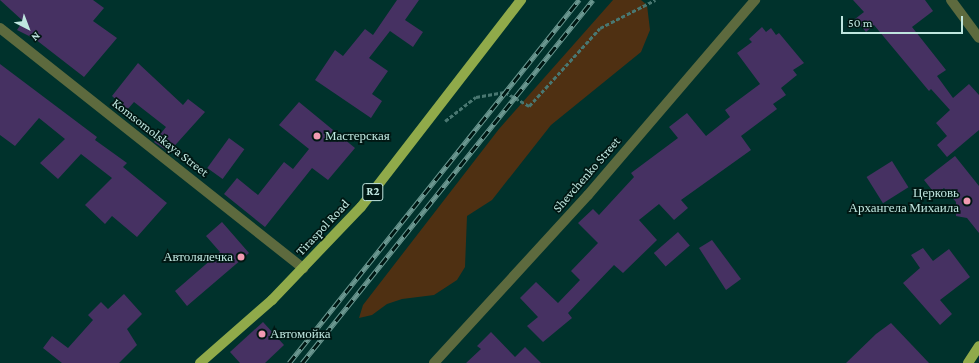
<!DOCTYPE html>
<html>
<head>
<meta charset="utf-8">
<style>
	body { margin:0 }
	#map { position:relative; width:979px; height:363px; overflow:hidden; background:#00322c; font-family:"Crimson Pro",serif }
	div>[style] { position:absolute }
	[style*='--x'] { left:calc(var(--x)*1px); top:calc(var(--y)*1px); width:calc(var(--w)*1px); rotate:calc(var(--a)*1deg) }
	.green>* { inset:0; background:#4f3012 }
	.building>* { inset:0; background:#463162; transform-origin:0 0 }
	.path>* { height:2.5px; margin-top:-1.25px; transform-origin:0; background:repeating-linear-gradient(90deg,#497771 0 4px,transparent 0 6px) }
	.minor>* { height:10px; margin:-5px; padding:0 5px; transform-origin:5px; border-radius:5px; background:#5d6a3e }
	.major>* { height:10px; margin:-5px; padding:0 5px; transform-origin:5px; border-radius:5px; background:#90aa4a }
	.rail>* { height:4.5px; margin-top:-2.25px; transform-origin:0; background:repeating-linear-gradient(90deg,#001713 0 9px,#6c9891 0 18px); box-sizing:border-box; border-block:1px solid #6c9891 }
	.dots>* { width:11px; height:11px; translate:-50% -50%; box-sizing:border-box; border:2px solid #001713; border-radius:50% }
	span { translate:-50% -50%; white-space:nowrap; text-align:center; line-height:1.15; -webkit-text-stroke:3.5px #001713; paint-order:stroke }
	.shield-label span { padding:1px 3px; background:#001713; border:1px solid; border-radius:3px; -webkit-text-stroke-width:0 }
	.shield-label { font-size:12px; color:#bfe6df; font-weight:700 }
	.poi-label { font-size:13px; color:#bfe6df }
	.left { translate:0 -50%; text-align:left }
	.right { translate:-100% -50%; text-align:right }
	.street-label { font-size:13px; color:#bfe6df }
	.north { position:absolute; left:8px; top:8px; width:40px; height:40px; -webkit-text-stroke:3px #001713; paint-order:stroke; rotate:138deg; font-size:11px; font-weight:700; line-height:16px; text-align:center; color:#bfe6df }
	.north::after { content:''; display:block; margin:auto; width:14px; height:18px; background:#bfe6df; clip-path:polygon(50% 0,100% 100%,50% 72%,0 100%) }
	.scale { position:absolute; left:841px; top:16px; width:122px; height:18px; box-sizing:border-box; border:2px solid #bfe6df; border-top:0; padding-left:5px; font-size:12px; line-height:14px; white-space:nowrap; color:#bfe6df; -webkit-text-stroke:3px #001713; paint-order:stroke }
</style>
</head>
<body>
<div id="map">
	<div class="green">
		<div style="clip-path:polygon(613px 0,641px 0,647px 5px,650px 30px,641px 52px,551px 125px,492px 200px,467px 216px,465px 267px,457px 280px,434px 295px,402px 299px,387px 304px,372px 315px,359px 318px,363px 305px,499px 129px)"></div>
	</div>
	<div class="building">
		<div style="clip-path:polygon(0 0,93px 0,104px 8px,93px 21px,117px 38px,84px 77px,35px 39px,17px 30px,23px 21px)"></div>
		<div style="clip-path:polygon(397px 0,419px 0,405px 20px,423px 32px,413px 47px,390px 31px,369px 58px,388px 71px,372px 94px,382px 101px,371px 118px,315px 80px,335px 50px,343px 56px,365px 29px,373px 35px)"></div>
		<div style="clip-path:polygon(853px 0,925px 0,933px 11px,912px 27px,946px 70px,937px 76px,953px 98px,969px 84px,979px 95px,979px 130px,947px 157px,937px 145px,947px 136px,936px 123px,950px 110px,931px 89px,929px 91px,874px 25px,866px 32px,855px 19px,864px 12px)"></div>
		<div style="clip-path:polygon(762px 27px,766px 32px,771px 28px,776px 35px,779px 33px,804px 63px,793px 70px,797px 75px,781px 88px,786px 95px,773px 104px,777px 109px,741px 136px,751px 150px,681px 200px,688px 208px,674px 220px,659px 204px,639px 220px,657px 240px,623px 273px,614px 265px,568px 313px,572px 318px,543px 342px,527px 326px,538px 317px,520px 298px,536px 282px,558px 303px,580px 280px,571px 271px,598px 243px,578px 223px,593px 209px,599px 215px,634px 177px,631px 173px,678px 138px,669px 127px,687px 113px,706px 136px,730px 117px,725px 110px,760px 84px,737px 53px,752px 42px,749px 39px)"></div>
		<div style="clip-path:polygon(138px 63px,183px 105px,188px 99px,205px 112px,169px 152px,154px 142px,166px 127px,134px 102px,127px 110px,112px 96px)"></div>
		<div style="clip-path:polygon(0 64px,97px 137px,95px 140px,127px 163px,123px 167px,167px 203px,137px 237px,112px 216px,105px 224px,85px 205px,112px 178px,81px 154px,58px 179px,40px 163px,65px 139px,39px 118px,15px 146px,0 135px)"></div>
		<div style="clip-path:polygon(299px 102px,355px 148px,328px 180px,312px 168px,265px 227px,224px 194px,237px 178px,258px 195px,284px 162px,293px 169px,309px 149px,279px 125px)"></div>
		<div style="left:229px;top:138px;width:19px;height:37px;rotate:36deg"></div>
		<div style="clip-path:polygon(955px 156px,979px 186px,979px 233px,967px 218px,956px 216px,956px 202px,944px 188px,936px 195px,924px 180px)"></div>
		<div style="left:892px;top:161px;width:31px;height:30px;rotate:58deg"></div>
		<div style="clip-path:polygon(222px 222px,249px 253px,187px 306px,175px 291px,220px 252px,206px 236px)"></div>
		<div style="left:678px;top:232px;width:18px;height:32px;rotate:49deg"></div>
		<div style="clip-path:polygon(712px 240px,741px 279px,726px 290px,699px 248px)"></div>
		<div style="clip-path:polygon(923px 248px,933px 261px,949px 249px,970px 277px,940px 300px,952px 314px,940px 325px,903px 283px,920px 268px,911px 255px)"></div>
		<div style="clip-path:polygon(124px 294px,142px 314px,127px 329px,137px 345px,119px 363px,62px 363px,43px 348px,52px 336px,68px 348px,93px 320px,88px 315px,101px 302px,108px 309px)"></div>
		<div style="clip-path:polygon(263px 322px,284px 345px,265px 363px,240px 363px,230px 352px)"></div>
		<div style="clip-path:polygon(891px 323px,929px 363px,846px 363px,876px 334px)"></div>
		<div style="clip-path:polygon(491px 332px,515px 357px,525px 347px,541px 363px,466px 363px,481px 349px,477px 346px)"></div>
	</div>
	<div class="path">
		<div style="--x:445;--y:121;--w:39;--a:-38"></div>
		<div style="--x:476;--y:97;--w:29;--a:-10"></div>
		<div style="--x:505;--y:92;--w:28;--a:30"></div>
		<div style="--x:529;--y:106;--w:105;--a:-47.7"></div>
		<div style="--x:600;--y:28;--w:62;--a:-27"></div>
	</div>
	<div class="minor">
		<div style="--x:951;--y:0;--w:47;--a:53.6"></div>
		<div style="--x:0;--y:28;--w:387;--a:38.4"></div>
		<div style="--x:434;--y:363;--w:228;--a:-47.5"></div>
		<div style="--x:588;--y:195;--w:257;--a:-49.4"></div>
	</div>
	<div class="major">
		<div style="--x:200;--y:363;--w:96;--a:-41.2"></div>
		<div style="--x:272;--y:300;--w:129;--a:-46.3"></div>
		<div style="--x:361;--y:207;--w:262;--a:-52.3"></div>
		<div style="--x:968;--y:363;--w:20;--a:-57"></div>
	</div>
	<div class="rail">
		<div style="--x:289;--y:363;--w:465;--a:-51.4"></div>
		<div style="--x:302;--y:363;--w:465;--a:-51.3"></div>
	</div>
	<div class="dots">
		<div style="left:317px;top:136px;background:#f19ab1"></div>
		<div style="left:967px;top:201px;background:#f19ab1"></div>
		<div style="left:241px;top:257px;background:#f19ab1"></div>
		<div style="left:262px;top:334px;background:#f19ab1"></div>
	</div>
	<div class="shield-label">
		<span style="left:373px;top:192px">R2</span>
	</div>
	<div class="poi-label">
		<span class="left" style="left:325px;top:136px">Мастерская</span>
		<span class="right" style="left:959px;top:201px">Церковь<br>Архангела Михаила</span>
		<span class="right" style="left:233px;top:257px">Автолялечка</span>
		<span class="left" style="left:270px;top:334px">Автомойка</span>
	</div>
	<div class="street-label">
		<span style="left:160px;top:138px;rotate:38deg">Komsomolskaya Street</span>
		<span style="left:587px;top:175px;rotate:-49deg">Shevchenko Street</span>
		<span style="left:323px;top:228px;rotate:-47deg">Tiraspol Road</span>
	</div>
	<div class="north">N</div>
	<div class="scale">50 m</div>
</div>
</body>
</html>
